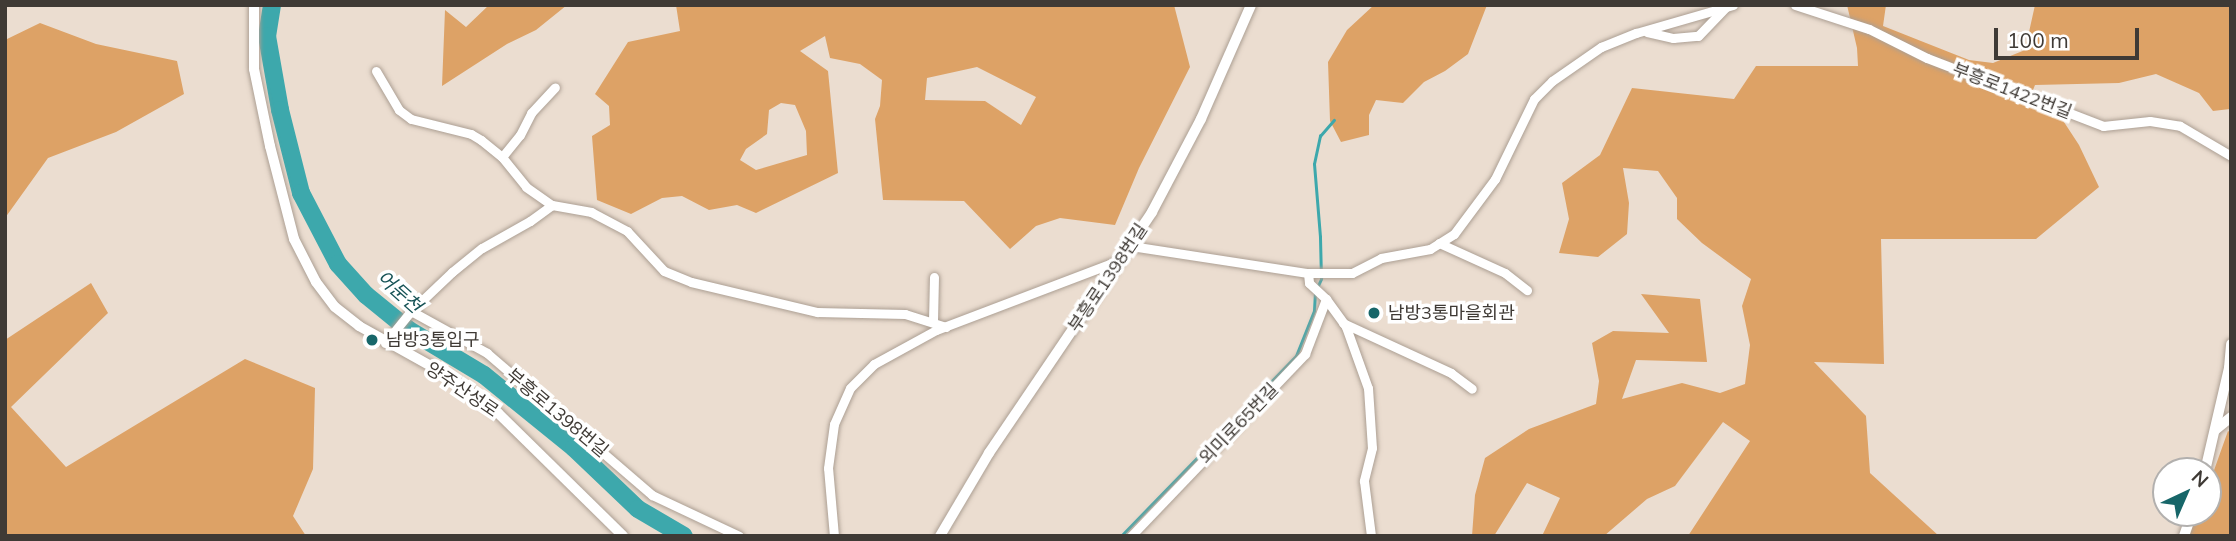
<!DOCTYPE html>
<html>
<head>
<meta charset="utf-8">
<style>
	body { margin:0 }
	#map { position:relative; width:2236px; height:541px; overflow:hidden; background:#ebddd0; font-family:Mulish,"Noto Sans KR",sans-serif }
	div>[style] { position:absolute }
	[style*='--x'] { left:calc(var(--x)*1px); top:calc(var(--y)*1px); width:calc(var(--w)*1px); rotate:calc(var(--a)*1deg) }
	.green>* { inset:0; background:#dda266 }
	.stream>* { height:2.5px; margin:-1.25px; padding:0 1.25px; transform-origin:1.25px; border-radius:1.25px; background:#3da8ac }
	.river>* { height:18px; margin:-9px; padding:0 9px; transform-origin:9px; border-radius:9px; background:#3da8ac }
	.roads { filter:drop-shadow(0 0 2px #ac9f93) drop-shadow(0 0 2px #ac9f93) }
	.minor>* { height:9px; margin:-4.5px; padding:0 4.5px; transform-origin:4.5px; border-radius:4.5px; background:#fff }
	.tertiary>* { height:10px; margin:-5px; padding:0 5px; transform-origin:5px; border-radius:5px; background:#fff }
	.dots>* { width:19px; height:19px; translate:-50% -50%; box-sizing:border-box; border:4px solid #fff; border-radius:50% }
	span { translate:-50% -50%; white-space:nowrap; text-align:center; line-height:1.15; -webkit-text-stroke:7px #fff; paint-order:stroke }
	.street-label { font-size:18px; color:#3f3a35 }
	.poi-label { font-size:18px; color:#3f3a35 }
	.left { translate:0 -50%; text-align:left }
	.water-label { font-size:19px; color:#175356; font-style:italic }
	.frame { position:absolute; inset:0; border:7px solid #3f3a35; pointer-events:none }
	.north { position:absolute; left:2152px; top:457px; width:70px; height:70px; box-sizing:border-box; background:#fff; border:2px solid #b2b0ae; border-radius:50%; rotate:44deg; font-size:19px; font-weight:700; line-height:28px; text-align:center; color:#3f3a35 }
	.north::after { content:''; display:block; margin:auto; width:24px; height:32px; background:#176669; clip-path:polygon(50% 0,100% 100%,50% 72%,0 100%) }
	.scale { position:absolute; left:1994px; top:28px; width:145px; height:32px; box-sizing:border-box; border:4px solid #3f3a35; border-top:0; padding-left:9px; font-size:21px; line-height:24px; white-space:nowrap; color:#3f3a35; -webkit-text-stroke:5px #fff; paint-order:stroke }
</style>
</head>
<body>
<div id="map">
	<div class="green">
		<div style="clip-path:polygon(489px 5px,567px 5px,536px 30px,507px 44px,442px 86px,445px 10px,466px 27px)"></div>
		<div style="clip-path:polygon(evenodd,676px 5px,1174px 5px,1190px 67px,1139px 168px,1115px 225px,1060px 218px,1036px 226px,1010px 249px,964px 201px,883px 200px,875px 119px,880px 106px,882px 80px,860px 64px,830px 58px,825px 36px,800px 51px,828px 71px,838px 173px,756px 213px,737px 205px,709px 210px,682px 196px,662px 198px,631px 214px,597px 200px,592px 136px,610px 125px,609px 106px,595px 94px,628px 42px,680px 31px,676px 5px,977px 67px,1036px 97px,1021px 125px,985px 101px,925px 100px,927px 78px,977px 67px,676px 5px,781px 103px,795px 105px,806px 131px,807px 155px,756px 170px,740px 160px,746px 149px,767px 134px,769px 110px,781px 103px)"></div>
		<div style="clip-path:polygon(1374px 5px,1487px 5px,1468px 54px,1445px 71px,1424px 82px,1403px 103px,1376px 100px,1369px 115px,1369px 135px,1341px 142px,1330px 121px,1328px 62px,1347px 30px)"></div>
		<div style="clip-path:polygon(1847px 5px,1886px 5px,1883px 26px,1969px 60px,1993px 63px,2025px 50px,2035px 5px,2231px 5px,2230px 109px,2213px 111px,2199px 93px,2156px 74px,2119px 83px,2035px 85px,2027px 105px,2062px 119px,2079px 145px,2099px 187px,2036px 239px,1881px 239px,1884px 364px,1814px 362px,1866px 416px,1870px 473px,1939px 536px,1688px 536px,1750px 441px,1723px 422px,1675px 486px,1647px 499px,1604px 536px,1542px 536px,1560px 498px,1527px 483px,1494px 536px,1472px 536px,1475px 495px,1485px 458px,1529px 429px,1596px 404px,1599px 381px,1592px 343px,1613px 331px,1669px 333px,1641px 294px,1700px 299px,1707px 362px,1636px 360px,1622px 399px,1682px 383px,1720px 393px,1745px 384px,1750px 345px,1742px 306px,1751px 279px,1702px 243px,1677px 219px,1677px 198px,1658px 171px,1623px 168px,1629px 203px,1627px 234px,1598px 257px,1559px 253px,1569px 219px,1562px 183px,1600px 155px,1632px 88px,1734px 99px,1756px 66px,1858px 66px,1857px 48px)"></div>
		<div style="clip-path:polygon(40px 23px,96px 44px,177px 61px,184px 94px,116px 132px,48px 158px,5px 218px,5px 40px)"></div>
		<div style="clip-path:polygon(91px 283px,108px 313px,11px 407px,66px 467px,245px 359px,315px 388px,313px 469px,293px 516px,306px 536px,5px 536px,5px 340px)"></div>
		<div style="clip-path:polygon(2228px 431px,2231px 433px,2231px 536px,2187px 536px,2197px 513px,2208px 513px,2208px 487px)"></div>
	</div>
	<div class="stream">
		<div style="--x:1317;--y:288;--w:10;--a:-66"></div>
		<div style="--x:1321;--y:279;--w:42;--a:-91.4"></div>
		<div style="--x:1320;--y:237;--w:73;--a:-94.7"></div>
		<div style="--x:1314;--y:164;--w:29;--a:-78"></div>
		<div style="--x:1320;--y:136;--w:21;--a:-49"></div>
		<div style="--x:1121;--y:536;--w:251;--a:-45.8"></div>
		<div style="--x:1296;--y:356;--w:48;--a:-68.2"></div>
		<div style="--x:1314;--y:311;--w:17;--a:-87"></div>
	</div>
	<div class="river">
		<div style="--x:272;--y:5;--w:31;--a:99"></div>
		<div style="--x:267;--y:36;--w:75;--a:80"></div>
		<div style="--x:280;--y:110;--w:86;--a:75.8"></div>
		<div style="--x:301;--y:193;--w:80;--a:62.5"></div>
		<div style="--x:338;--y:264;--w:42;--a:47.9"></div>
		<div style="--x:366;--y:295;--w:55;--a:39.1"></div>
		<div style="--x:409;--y:330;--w:87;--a:31"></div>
		<div style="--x:484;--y:375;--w:116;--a:39"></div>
		<div style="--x:574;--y:448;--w:88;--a:43.6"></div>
		<div style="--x:638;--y:509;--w:53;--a:30.4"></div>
	</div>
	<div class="roads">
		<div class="minor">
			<div style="--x:1795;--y:5;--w:78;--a:18"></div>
			<div style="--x:1869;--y:29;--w:65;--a:26.6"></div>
			<div style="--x:1927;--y:58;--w:189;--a:21.1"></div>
			<div style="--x:2103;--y:126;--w:47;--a:-6.1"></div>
			<div style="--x:2150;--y:121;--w:30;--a:9"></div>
			<div style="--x:2180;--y:126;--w:59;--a:30.5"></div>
			<div style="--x:1647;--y:32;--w:27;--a:13"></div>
			<div style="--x:1673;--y:38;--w:25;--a:-5"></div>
			<div style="--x:1698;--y:36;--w:39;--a:-46"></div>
			<div style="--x:376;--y:71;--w:45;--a:59.5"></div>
			<div style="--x:399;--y:110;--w:15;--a:37"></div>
			<div style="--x:411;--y:119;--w:62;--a:14"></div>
			<div style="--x:471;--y:134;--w:12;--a:31"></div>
			<div style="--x:481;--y:140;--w:27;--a:39"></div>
			<div style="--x:502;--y:157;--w:38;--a:51"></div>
			<div style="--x:526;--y:187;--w:32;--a:35"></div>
			<div style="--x:502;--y:157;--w:28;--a:-51"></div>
			<div style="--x:520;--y:135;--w:25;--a:-63"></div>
			<div style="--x:531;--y:113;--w:35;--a:-47"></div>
			<div style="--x:1439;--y:243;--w:72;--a:24.4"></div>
			<div style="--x:1505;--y:273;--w:28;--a:38"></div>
			<div style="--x:1131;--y:246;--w:179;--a:8.7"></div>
			<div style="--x:1308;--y:273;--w:44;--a:0"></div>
			<div style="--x:1352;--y:273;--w:33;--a:-27"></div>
			<div style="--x:1381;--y:258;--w:50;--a:-10.4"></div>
			<div style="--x:1430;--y:249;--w:28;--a:-32"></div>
			<div style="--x:1454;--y:234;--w:69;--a:-53.3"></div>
			<div style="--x:1495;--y:179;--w:89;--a:-64"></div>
			<div style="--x:1534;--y:99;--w:25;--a:-45"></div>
			<div style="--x:1552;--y:81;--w:60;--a:-34.8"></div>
			<div style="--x:1601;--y:47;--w:38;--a:-22"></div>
			<div style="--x:1636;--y:33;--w:101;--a:-16.1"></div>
			<div style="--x:1308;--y:273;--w:10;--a:84"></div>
			<div style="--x:1309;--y:283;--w:23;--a:43"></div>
			<div style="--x:1326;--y:299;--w:34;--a:54"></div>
			<div style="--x:1346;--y:327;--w:65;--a:70.2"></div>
			<div style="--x:1368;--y:388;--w:60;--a:86.2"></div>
			<div style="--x:1372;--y:448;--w:34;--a:104"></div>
			<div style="--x:1364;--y:481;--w:55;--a:82.7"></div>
			<div style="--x:411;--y:311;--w:87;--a:28.9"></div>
			<div style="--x:487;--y:353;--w:218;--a:40.7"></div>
			<div style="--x:652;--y:495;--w:96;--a:25.2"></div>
			<div style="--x:933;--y:321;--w:44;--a:-88.7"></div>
			<div style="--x:1343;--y:323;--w:119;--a:24.8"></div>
			<div style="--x:1451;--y:373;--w:26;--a:37"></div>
			<div style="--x:385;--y:343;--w:41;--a:-50.9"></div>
			<div style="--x:411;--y:311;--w:57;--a:-43.6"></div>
			<div style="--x:452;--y:272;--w:38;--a:-39"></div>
			<div style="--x:482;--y:248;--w:55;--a:-29.4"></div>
			<div style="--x:530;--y:221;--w:27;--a:-36"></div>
			<div style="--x:552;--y:205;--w:40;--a:10"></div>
			<div style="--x:591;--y:212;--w:41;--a:27.8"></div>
			<div style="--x:627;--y:231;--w:54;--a:47.2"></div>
			<div style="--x:664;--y:271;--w:29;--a:22"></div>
			<div style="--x:691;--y:282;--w:130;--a:13.4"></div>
			<div style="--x:817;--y:312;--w:88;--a:1.3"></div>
			<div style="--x:905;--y:314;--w:43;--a:17.6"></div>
			<div style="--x:834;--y:536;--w:68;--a:-95"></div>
			<div style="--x:828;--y:468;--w:44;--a:-82.2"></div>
			<div style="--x:834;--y:424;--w:39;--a:-66"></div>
			<div style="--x:850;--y:388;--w:34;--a:-45"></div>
			<div style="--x:874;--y:364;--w:71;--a:-28.7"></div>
			<div style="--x:936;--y:330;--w:197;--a:-20.8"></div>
			<div style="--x:1131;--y:536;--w:252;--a:-46.3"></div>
			<div style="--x:1305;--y:354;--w:59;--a:-69.1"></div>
		</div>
		<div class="tertiary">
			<div style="--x:254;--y:5;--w:64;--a:90"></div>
			<div style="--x:254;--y:69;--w:79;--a:78.3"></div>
			<div style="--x:270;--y:146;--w:96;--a:75.5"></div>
			<div style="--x:294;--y:239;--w:48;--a:62.9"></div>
			<div style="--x:316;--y:282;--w:31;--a:53"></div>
			<div style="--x:335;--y:307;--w:31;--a:38"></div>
			<div style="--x:359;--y:326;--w:101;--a:29.1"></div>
			<div style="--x:447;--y:375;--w:64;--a:36.7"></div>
			<div style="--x:498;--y:413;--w:175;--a:44.5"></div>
			<div style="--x:2215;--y:430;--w:21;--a:-39"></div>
			<div style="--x:2205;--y:471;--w:106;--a:-76.9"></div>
			<div style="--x:2229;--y:368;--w:24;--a:-85"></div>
			<div style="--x:940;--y:536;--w:96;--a:-59.4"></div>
			<div style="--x:989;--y:453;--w:291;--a:-55.9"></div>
			<div style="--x:1152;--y:212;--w:105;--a:-62.2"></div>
			<div style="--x:1201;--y:119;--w:124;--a:-66.3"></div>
			<div style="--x:2184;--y:536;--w:24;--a:-71"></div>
		</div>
	</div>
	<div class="dots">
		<div style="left:1374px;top:313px;background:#176669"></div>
		<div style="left:372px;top:340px;background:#176669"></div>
	</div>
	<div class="street-label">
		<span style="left:2012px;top:91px;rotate:21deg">부흥로1422번길</span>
		<span style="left:1108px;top:278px;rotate:-56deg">부흥로1398번길</span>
		<span style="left:462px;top:390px;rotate:34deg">양주산성로</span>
		<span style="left:557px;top:413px;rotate:40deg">부흥로1398번길</span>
		<span style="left:1239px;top:424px;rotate:-46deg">외미로65번길</span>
	</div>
	<div class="poi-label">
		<span class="left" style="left:1388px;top:313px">남방3통마을회관</span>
		<span class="left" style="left:386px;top:340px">남방3통입구</span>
	</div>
	<div class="water-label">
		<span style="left:399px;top:292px;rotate:42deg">어둔천</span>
	</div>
	<div class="frame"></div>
	<div class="north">N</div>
	<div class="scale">100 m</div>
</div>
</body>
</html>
